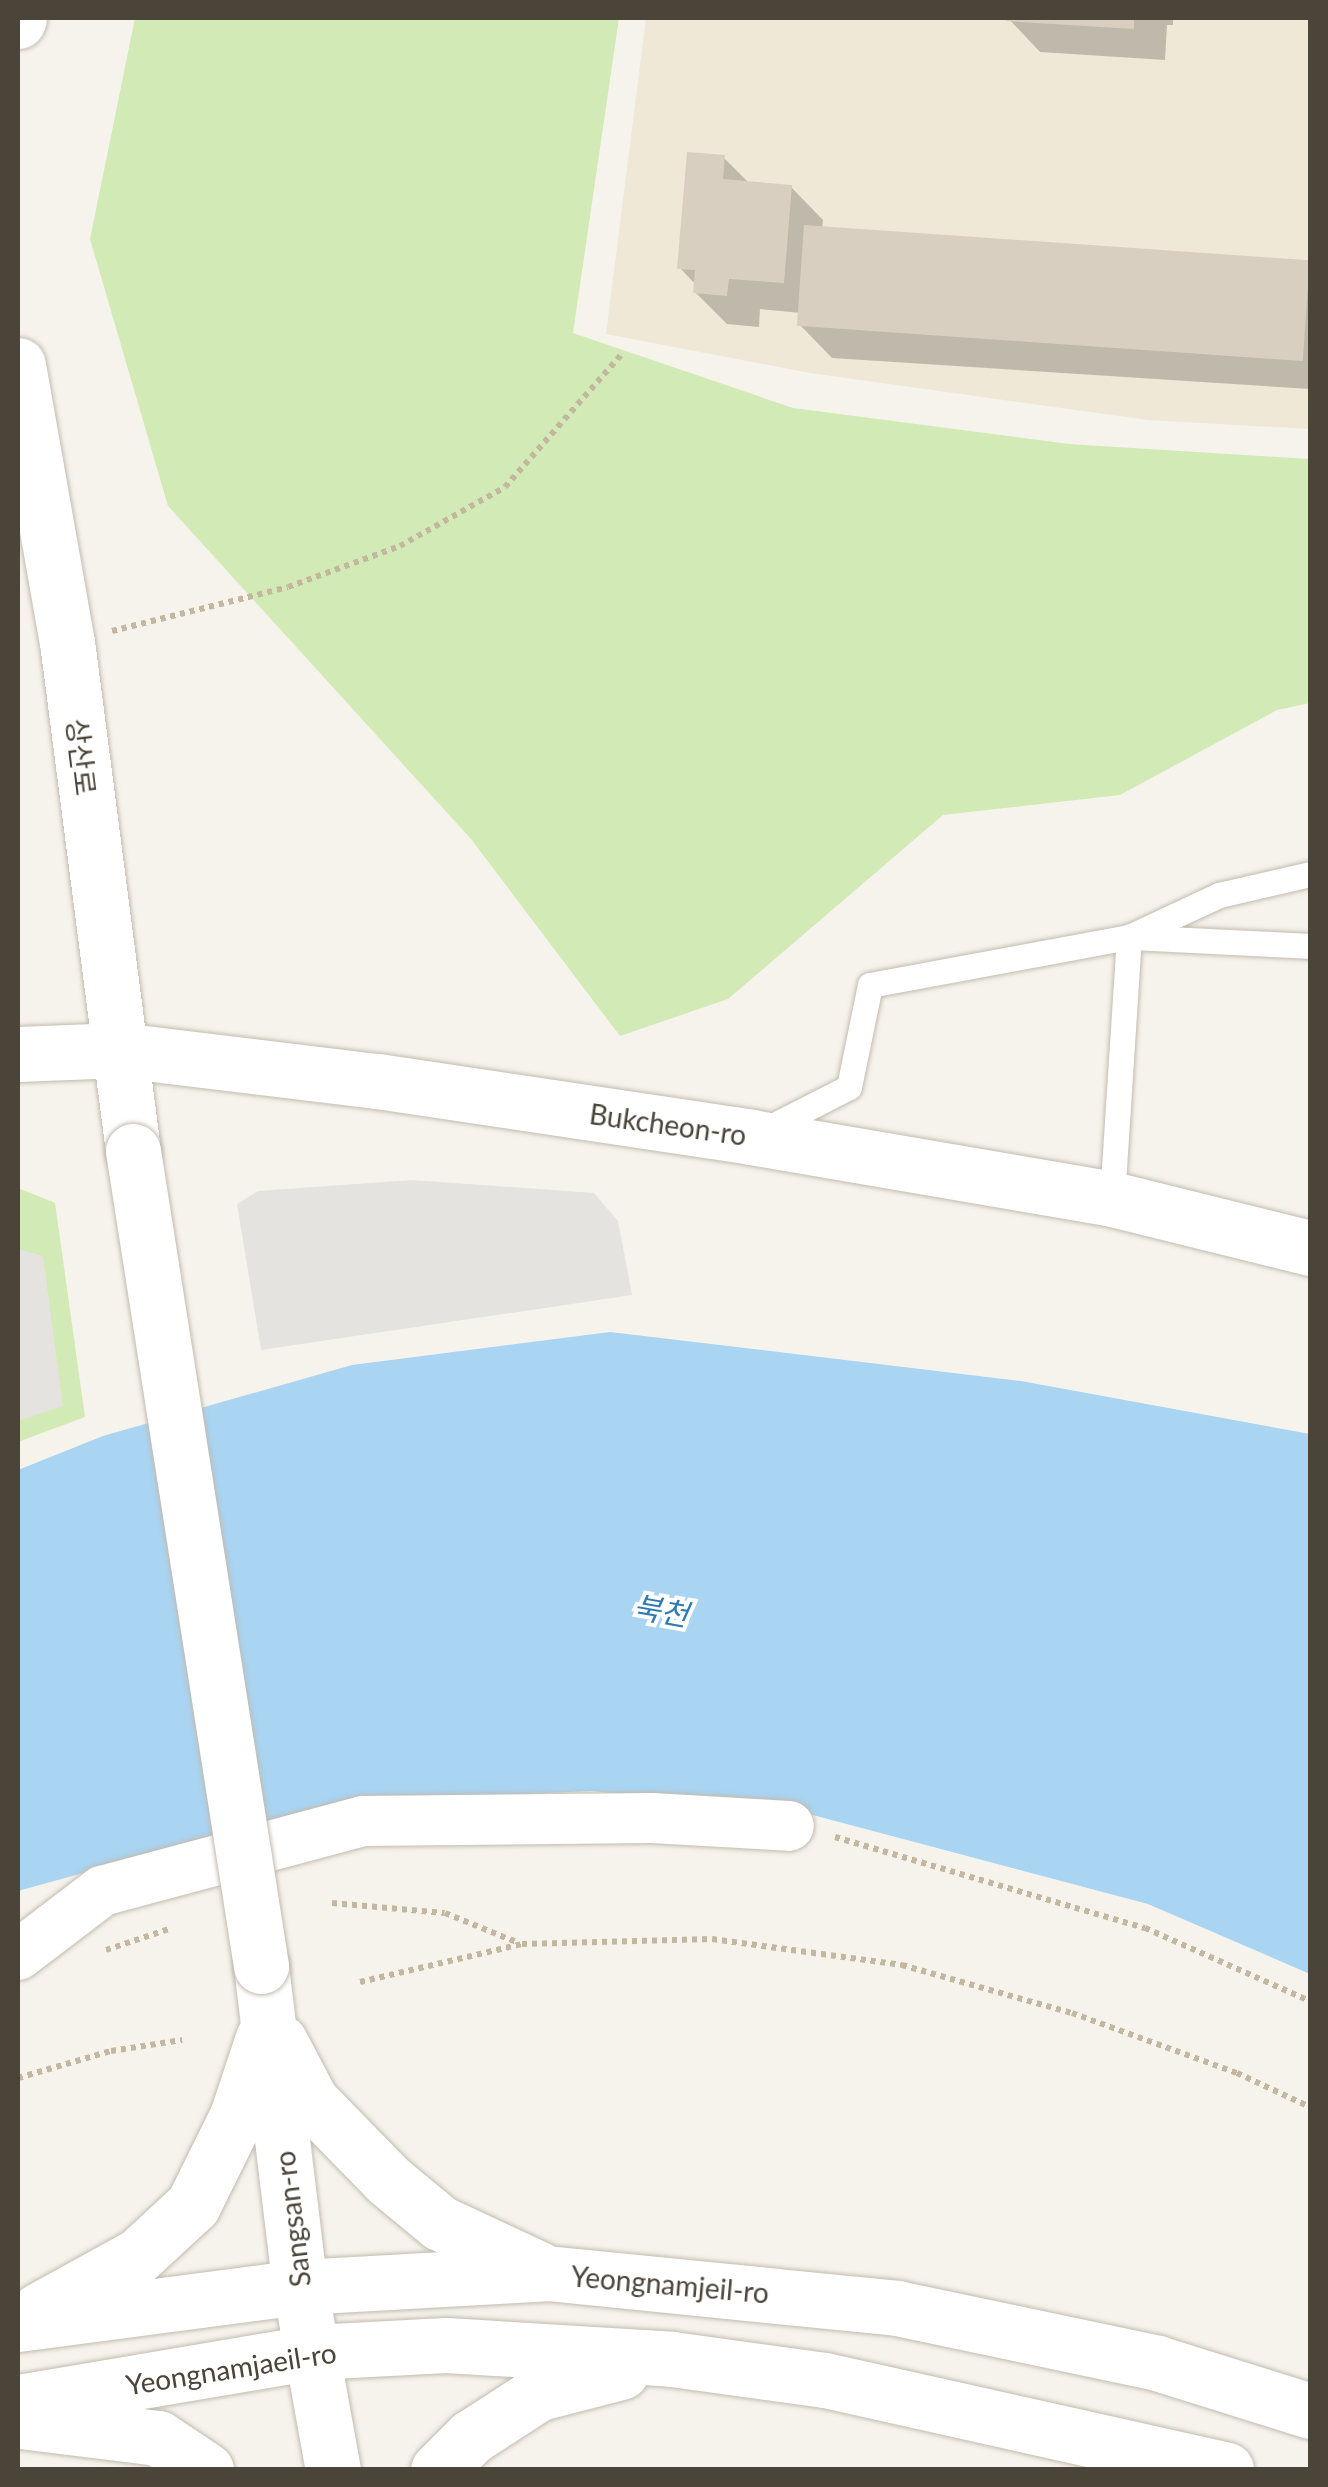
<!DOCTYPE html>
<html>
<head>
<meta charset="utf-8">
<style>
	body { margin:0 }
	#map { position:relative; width:1328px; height:2487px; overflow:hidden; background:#f6f3ec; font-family:Lato,"Noto Sans KR",sans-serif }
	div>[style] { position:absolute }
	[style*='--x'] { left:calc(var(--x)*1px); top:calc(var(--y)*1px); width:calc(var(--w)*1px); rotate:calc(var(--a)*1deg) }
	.education>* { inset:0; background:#efe8d6 }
	.green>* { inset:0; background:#d2eab5 }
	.parking>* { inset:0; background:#e5e3e0 }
	.water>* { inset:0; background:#a9d4f2 }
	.shadow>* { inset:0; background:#0003 }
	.building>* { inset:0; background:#d8cfc1; transform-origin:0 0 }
	.path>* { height:6px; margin-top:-3px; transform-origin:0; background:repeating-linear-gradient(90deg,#c4b79f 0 5px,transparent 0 10px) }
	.roads { filter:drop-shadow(0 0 2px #c2bbae) drop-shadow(0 0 2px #c2bbae) }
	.service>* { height:25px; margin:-12.5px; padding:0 12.5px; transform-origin:12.5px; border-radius:12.5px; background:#fff }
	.minor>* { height:50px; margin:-25px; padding:0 25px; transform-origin:25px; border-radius:25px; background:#fff }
	.tertiary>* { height:55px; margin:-27.5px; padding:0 27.5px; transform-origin:27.5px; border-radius:27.5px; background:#fff }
	.bridges { filter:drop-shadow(0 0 2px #c2bbae) drop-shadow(0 0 2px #c2bbae) }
	.tertiary-bridge>* { height:55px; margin:-27.5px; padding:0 27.5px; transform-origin:27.5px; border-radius:27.5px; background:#fff }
	span { translate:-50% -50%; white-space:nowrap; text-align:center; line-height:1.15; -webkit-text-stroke:8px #fff; paint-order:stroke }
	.street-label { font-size:28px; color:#4b4439 }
	.water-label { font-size:30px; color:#2e7ab2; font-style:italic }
	.frame { position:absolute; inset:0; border:20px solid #4b4439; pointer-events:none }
</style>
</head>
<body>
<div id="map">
	<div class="education">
		<div style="clip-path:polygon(646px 18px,1310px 18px,1310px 429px,1148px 420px,810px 373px,606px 334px)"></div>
	</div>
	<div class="green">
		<div style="clip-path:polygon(135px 18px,619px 18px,573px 333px,793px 408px,1069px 444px,1310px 459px,1310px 703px,1277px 710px,1120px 795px,943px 815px,728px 999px,620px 1036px,471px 839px,168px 506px,90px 239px)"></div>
		<div style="clip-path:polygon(18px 1188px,55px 1203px,85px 1417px,18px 1442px)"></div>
	</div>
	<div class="parking">
		<div style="clip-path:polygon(412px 1180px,594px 1193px,618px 1221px,632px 1295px,261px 1350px,237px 1204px,258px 1191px)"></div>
		<div style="clip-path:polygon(18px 1249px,43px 1256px,63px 1406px,18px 1421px)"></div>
	</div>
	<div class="water">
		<div style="clip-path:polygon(610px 1332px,1021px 1381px,1310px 1434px,1310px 1974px,1148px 1904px,809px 1814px,592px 1791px,340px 1802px,18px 1891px,18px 1470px,103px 1436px,352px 1365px)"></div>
	</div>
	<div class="shadow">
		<div style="clip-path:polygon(1008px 18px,1173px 18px,1173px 25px,1167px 25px,1165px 60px,1040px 52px)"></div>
		<div style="clip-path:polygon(724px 158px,750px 184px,791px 187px,823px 220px,822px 229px,1310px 261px,1310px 389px,832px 358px,800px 325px,801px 313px,760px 309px,759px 327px,727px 324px,695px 292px,696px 285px,680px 268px)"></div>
	</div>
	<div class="building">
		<div style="clip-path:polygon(1006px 18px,1134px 18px,1134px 29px,1006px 21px)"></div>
		<div style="clip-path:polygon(687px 152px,725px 155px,723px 179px,792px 185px,784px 283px,729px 279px,727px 296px,693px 293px,695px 270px,677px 269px)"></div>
		<div style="left:804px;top:225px;width:507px;height:101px;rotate:4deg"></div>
	</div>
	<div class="path">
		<div style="--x:112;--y:631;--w:181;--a:-14"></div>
		<div style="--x:288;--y:587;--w:119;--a:-20.1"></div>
		<div style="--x:400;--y:546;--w:120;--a:-29.3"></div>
		<div style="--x:505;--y:487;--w:176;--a:-48.7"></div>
		<div style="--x:835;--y:1837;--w:323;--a:16.4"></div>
		<div style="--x:1145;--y:1928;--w:180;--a:23.9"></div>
		<div style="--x:332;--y:1903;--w:113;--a:5.1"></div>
		<div style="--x:445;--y:1913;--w:80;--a:22.1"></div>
		<div style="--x:106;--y:1950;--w:66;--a:-18.4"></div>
		<div style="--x:360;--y:1982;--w:166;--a:-13.2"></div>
		<div style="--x:522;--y:1944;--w:190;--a:-1.5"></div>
		<div style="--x:712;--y:1939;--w:192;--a:7.8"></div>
		<div style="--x:902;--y:1965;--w:177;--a:15.8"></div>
		<div style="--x:1072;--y:2013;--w:176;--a:20"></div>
		<div style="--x:1237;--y:2073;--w:81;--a:25"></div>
		<div style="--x:18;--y:2078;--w:97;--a:-16.2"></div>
		<div style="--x:111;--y:2051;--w:72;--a:-8.8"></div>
	</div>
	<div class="roads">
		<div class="service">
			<div style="--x:765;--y:1130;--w:94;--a:-27.1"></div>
			<div style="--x:849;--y:1087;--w:104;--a:-78.4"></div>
			<div style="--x:870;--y:985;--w:263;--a:-10.5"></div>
			<div style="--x:1129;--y:937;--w:99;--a:-25"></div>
			<div style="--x:1219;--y:895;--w:93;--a:-13"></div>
			<div style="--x:1112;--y:1199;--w:263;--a:-86.3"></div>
			<div style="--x:1129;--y:937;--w:181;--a:2.8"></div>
		</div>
		<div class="minor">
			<div style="--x:18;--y:1955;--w:106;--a:-37.3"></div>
			<div style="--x:102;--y:1891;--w:270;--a:-15"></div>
			<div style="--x:363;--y:1821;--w:289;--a:-0.6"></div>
			<div style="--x:652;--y:1818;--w:137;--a:3.3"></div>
		</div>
		<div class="tertiary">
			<div style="--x:18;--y:21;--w:3;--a:-72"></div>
			<div style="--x:18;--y:365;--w:281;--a:80"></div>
			<div style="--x:67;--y:642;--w:513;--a:82.61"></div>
			<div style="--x:18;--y:1054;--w:102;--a:-2.2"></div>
			<div style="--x:120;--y:1050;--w:260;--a:6.9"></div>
			<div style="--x:378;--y:1081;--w:377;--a:8.5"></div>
			<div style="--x:751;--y:1137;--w:366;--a:9.7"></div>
			<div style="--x:1112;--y:1199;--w:204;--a:13.9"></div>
			<div style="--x:261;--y:1966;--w:323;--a:83.1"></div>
			<div style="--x:300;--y:2287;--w:186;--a:79.8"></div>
			<div style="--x:280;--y:2042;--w:67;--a:62.3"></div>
			<div style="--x:311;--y:2101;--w:110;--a:45.7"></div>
			<div style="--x:388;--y:2180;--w:67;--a:39.6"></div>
			<div style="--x:440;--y:2223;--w:109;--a:24.9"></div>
			<div style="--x:39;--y:2310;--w:114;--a:-28.8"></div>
			<div style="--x:139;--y:2255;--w:74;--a:-42.8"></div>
			<div style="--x:193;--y:2205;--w:99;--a:-63.7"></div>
			<div style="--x:237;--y:2116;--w:82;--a:-71.6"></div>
			<div style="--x:18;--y:2324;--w:284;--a:-7.5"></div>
			<div style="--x:300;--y:2287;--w:247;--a:-3.2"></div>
			<div style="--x:547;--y:2273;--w:352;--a:5.7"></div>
			<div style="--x:897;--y:2308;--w:266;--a:11.9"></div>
			<div style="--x:1157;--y:2363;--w:160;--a:17.4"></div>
			<div style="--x:18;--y:2402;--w:299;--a:-9.6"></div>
			<div style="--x:313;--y:2352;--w:133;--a:-3"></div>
			<div style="--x:446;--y:2345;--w:226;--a:3.5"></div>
			<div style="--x:672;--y:2359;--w:154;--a:7.8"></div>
			<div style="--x:825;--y:2380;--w:411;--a:12.6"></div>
			<div style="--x:20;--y:2421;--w:139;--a:7"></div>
			<div style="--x:158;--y:2438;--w:58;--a:33.7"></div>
			<div style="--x:438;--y:2470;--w:47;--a:-45"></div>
			<div style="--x:471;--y:2437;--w:81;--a:-32.9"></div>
			<div style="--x:539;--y:2393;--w:85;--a:-14.4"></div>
		</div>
	</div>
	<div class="bridges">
		<div class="tertiary-bridge">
			<div style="--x:133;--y:1151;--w:825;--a:81.07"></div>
		</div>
	</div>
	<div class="street-label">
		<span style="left:82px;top:757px;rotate:83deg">상산로</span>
		<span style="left:668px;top:1124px;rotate:8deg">Bukcheon-ro</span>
		<span style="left:292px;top:2219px;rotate:-97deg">Sangsan-ro</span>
		<span style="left:670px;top:2284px;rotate:5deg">Yeongnamjeil-ro</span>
		<span style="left:231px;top:2368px;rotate:-9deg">Yeongnamjaeil-ro</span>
	</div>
	<div class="water-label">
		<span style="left:661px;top:1610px;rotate:10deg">북천</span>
	</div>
	<div class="frame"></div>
</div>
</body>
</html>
